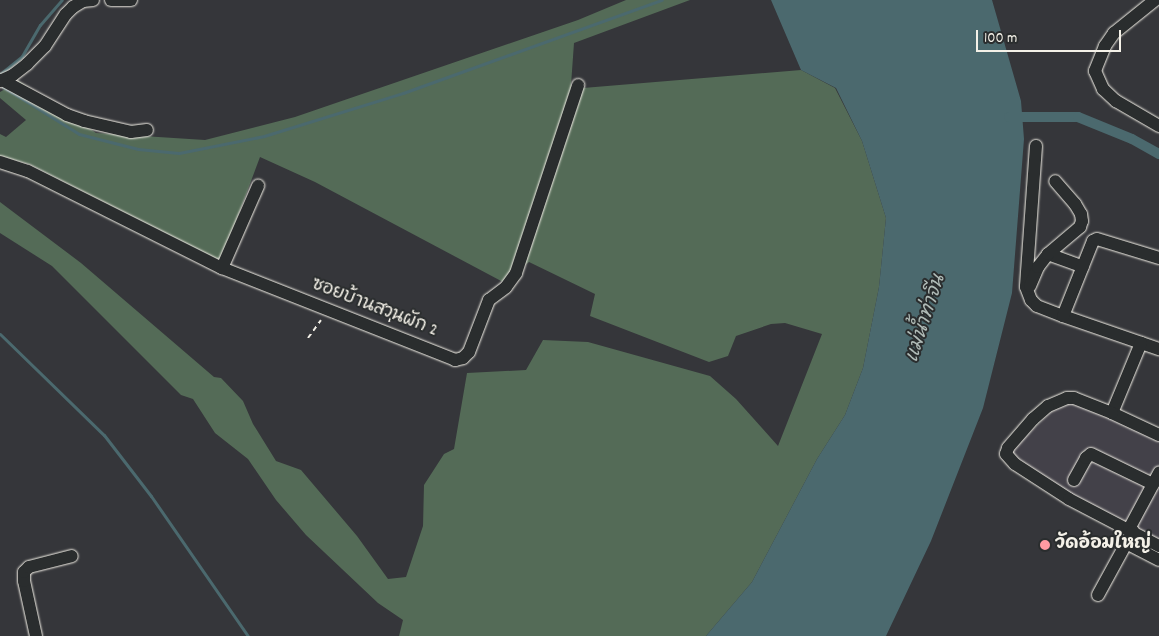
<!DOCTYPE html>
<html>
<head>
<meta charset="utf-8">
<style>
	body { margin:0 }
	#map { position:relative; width:1159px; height:636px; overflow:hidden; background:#35363a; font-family:Dekko,"Playpen Sans Thai",sans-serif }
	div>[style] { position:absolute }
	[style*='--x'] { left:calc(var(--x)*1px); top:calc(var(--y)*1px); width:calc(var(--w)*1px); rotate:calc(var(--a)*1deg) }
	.built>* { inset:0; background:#434149 }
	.green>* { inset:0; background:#546b57 }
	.water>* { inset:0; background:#4b696e }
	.stream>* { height:3px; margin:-1.5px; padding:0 1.5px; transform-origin:1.5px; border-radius:1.5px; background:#4b696e }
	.canal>* { height:10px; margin:-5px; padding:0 5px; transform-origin:5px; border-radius:5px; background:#4b696e }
	.path>* { height:2px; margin-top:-1px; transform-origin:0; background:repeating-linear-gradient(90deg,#f4f1e8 0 5px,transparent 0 9px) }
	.roads { filter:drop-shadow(0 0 1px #f4f1e8) drop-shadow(0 0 1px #f4f1e8) }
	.minor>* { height:12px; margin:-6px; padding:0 6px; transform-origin:6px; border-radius:6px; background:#2a2d2e }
	.dots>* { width:14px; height:14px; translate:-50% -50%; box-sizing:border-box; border:2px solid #2a2d2e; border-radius:50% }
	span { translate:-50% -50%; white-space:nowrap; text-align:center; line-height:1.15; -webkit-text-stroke:4px #2a2d2e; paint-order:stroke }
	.street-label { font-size:18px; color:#f4f1e8 }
	.poi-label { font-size:18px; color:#f4f1e8; font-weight:700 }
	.left { translate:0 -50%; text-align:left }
	.water-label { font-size:19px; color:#b0bbb7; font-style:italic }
	.scale { position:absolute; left:976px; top:30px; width:145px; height:22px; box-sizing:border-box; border:2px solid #f4f1e8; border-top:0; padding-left:6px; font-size:15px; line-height:18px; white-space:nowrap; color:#f4f1e8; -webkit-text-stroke:4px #2a2d2e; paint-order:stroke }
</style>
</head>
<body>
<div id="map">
	<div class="built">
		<div style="clip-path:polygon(1070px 402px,1159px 436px,1159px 540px,1061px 490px,1010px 452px,1053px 410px)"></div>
	</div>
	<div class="green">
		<div style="clip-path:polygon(626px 0,690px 0,574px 43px,571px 85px,583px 88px,801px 70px,835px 88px,862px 141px,886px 218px,879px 287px,863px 368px,845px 415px,817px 459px,752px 582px,706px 636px,399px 636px,403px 620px,378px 603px,306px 535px,276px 500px,248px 459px,215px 433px,193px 399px,181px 395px,52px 266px,0 233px,0 202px,81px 263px,214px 377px,221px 378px,243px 401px,253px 424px,276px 461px,301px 470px,357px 536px,388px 579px,406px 577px,423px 526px,424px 485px,444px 454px,454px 449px,467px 373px,526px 370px,543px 340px,588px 342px,710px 376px,736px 399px,778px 446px,822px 334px,785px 323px,771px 324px,736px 336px,728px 356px,709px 362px,590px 316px,595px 294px,529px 262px,503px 282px,315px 182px,260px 157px,221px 261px,29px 164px,0 156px,0 134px,6px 137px,26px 120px,0 98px,0 92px,19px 81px,96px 133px,205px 140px,295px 117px,578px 20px)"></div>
	</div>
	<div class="water">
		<div style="clip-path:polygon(771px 0,992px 0,1021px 101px,1024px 139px,1012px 293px,983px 408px,931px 541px,886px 636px,706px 636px,752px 582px,817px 459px,845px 415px,863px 368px,879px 287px,886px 218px,862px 141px,836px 88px,801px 70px)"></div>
	</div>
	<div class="stream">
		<div style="--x:0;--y:74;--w:28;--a:-39"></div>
		<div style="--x:22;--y:56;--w:36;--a:-60"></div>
		<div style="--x:40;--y:25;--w:33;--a:-49"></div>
		<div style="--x:3;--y:87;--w:89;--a:31.7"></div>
		<div style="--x:79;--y:134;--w:61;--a:14.3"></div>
		<div style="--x:138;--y:149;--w:41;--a:5.6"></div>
		<div style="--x:179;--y:153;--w:87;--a:-11.3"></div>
		<div style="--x:264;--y:136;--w:145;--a:-17.2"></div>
		<div style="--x:403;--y:93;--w:275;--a:-19.8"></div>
		<div style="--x:0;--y:334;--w:145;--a:44.2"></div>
		<div style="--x:104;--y:435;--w:77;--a:52.4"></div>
		<div style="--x:151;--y:496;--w:170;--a:55.3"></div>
	</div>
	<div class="canal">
		<div style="--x:1009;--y:117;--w:69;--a:0"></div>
		<div style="--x:1078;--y:117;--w:58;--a:22.2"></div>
		<div style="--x:1132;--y:139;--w:31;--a:29"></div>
	</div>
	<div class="path">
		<div style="--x:389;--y:322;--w:8;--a:-67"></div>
		<div style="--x:308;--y:338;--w:22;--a:-54"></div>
	</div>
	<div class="roads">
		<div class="minor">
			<div style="--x:111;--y:0;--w:20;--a:0"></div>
			<div style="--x:1155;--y:0;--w:53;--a:141.2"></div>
			<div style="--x:1114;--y:33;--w:16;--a:125"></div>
			<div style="--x:1105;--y:46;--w:27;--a:112"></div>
			<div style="--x:1095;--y:71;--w:20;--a:66"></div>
			<div style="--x:1103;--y:89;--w:18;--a:43"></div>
			<div style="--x:1116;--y:101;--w:50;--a:30.2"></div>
			<div style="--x:2;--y:80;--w:74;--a:28.3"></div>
			<div style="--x:67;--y:115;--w:18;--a:19"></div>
			<div style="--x:84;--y:121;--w:48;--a:13.2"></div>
			<div style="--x:131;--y:132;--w:16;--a:-7"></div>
			<div style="--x:0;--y:81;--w:14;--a:-25"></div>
			<div style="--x:13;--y:75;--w:18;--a:-38"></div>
			<div style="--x:27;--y:64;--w:25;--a:-45"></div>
			<div style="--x:45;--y:46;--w:38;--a:-57"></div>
			<div style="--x:66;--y:14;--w:10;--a:-45"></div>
			<div style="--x:73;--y:7;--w:12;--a:-31"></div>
			<div style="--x:83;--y:1;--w:10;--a:-6"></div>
			<div style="--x:1036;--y:146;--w:141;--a:94.1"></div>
			<div style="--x:1026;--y:287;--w:14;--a:69"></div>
			<div style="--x:1031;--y:300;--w:8;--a:45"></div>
			<div style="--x:1037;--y:306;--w:28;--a:21"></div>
			<div style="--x:1063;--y:316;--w:102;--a:19"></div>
			<div style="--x:0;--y:162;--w:29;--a:18"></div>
			<div style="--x:28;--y:171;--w:217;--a:26.6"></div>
			<div style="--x:222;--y:268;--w:251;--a:21.5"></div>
			<div style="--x:455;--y:360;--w:8;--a:-14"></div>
			<div style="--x:463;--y:358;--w:8;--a:-45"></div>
			<div style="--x:469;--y:352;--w:56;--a:-69"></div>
			<div style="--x:489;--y:300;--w:21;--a:-37"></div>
			<div style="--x:506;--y:287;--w:17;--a:-54"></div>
			<div style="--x:516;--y:273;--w:198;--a:-71.7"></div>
			<div style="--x:1048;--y:254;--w:37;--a:20"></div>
			<div style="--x:222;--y:268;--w:90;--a:-66.3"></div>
			<div style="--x:1030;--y:286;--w:21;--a:-67"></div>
			<div style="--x:1038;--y:267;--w:16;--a:-52"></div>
			<div style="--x:1048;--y:254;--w:42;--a:-40.2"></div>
			<div style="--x:1080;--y:227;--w:6;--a:-72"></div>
			<div style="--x:1082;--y:221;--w:7;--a:-98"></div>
			<div style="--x:1081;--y:214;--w:12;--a:-121"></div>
			<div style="--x:1075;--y:204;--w:30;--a:-131"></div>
			<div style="--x:1063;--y:316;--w:81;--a:-68.2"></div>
			<div style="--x:1093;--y:241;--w:4;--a:-27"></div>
			<div style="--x:1097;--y:239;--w:65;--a:17"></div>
			<div style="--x:1112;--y:413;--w:76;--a:-67.5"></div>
			<div style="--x:1159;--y:435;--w:52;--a:-154.9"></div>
			<div style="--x:1112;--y:413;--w:41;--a:-158.5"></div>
			<div style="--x:1074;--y:398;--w:7;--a:180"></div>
			<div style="--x:1067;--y:398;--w:21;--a:157"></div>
			<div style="--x:1048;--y:406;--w:20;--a:139"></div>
			<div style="--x:1033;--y:419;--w:38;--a:131"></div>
			<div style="--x:1008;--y:448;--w:6;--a:108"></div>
			<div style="--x:1006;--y:454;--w:13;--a:48"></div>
			<div style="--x:1015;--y:464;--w:64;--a:32.9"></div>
			<div style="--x:1069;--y:499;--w:102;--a:27.6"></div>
			<div style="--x:1074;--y:480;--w:25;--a:-61"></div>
			<div style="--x:1086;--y:458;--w:6;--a:-39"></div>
			<div style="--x:1091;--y:454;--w:69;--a:25.8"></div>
			<div style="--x:1129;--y:529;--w:64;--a:-61.8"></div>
			<div style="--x:1126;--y:543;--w:37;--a:27"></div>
			<div style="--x:1098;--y:595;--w:73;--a:-61.3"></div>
			<div style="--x:36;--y:636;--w:56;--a:-102.3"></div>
			<div style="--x:24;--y:581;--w:9;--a:-90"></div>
			<div style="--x:24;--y:572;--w:7;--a:-45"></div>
			<div style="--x:29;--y:567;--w:44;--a:-14.3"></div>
		</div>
	</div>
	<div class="dots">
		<div style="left:1045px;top:545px;background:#ff9aa2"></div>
	</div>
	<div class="street-label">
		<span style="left:374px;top:309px;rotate:21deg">ซอยบ้านสวนผัก 2</span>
	</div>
	<div class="poi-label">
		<span class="left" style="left:1055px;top:545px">วัดอ้อมใหญ่</span>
	</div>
	<div class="water-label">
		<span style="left:927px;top:319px;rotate:-72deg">แม่น้ำท่าจีน</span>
	</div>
	<div class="scale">100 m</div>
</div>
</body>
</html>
